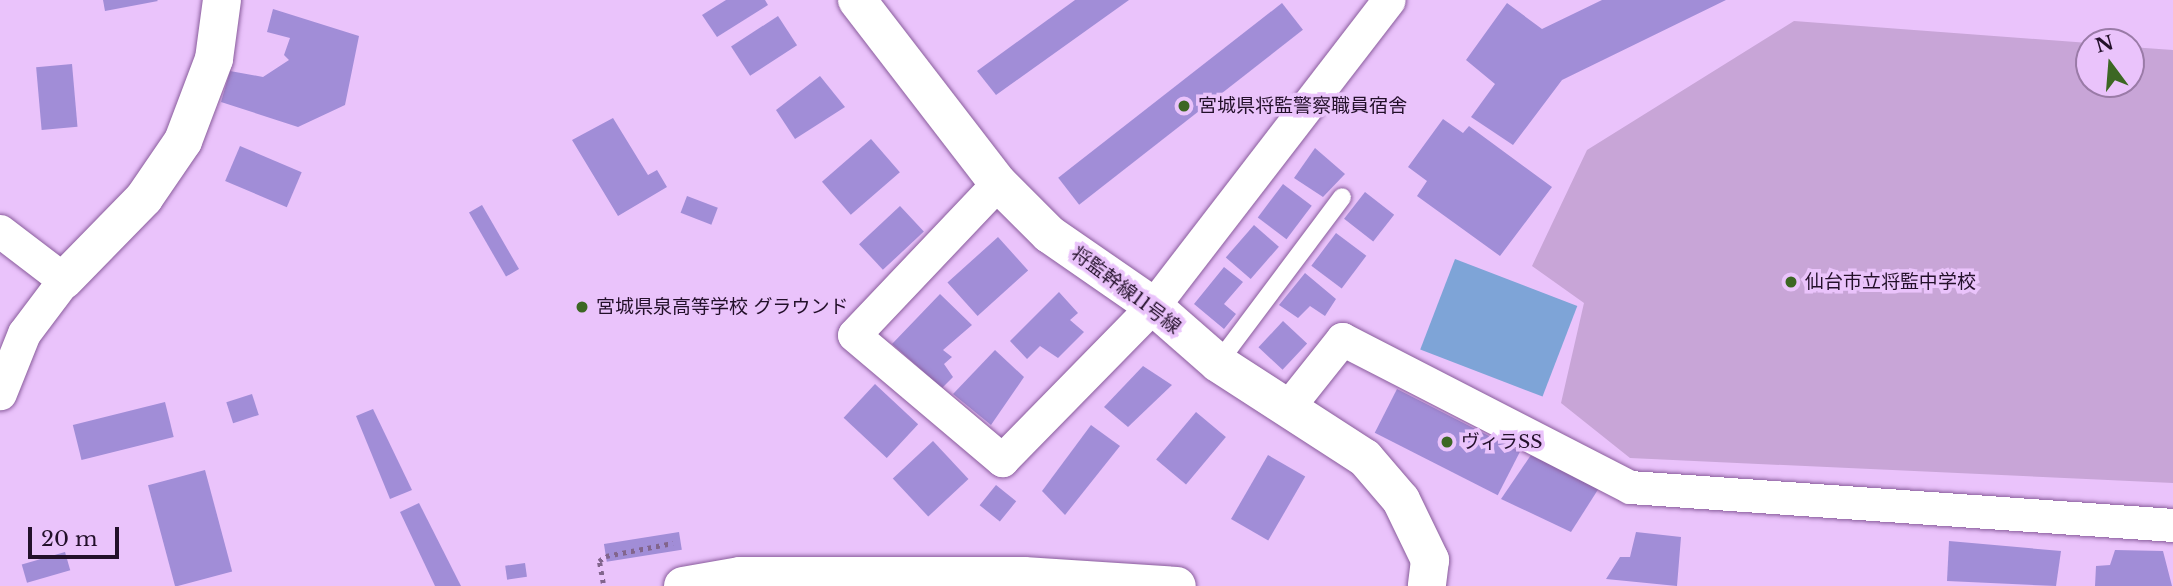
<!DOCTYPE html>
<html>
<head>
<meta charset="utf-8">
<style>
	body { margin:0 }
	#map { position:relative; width:2173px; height:586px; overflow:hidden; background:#eac3fb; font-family:"Libre Baskerville","Noto Sans JP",serif }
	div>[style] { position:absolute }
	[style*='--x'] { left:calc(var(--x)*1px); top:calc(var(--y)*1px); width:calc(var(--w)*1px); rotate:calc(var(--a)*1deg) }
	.green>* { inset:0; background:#c8a5d7 }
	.water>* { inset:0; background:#7ea4d7; transform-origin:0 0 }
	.building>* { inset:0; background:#a18dd7; transform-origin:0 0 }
	.path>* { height:4.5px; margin-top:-2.25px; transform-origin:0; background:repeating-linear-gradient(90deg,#82658d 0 3.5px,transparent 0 8.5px) }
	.roads { filter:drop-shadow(0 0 2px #895c9c) drop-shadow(0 0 2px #895c9c) }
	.service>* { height:18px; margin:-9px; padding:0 9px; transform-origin:9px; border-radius:9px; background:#fff }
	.minor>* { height:33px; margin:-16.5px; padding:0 16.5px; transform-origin:16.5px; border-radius:16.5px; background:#fff }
	.tertiary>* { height:38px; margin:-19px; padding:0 19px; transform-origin:19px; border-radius:19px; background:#fff }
	.dots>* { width:19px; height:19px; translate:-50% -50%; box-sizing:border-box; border:4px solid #eac3fb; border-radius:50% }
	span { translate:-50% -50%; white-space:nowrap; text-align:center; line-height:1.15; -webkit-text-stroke:7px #eac3fb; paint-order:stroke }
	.poi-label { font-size:19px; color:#23102a }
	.left { translate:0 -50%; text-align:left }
	.street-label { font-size:19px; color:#23102a }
	.north { position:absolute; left:2075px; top:28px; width:70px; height:70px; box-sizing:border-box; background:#eac3fb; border:2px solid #9a7ba7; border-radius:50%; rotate:344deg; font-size:19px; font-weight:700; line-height:28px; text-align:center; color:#23102a }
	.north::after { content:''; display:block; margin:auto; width:24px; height:32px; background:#3c6723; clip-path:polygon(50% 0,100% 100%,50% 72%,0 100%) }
	.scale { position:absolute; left:28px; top:527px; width:91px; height:32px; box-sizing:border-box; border:4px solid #23102a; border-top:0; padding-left:9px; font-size:21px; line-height:24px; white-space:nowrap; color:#23102a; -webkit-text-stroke:5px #eac3fb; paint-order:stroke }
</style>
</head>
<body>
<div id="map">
	<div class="green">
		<div style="clip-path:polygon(1794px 21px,2089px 43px,2089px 84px,2131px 84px,2131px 47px,2173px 50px,2173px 483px,1630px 458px,1561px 403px,1584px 303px,1532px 266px,1587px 150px)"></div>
	</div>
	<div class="water">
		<div style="left:1455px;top:259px;width:131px;height:97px;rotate:21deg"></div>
	</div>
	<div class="building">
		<div style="clip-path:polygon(103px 0,157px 0,158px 1px,105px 11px)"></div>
		<div style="clip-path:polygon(726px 0,765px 0,768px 5px,717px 37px,702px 15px)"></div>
		<div style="clip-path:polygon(1075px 0,1129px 0,996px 95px,977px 71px)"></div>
		<div style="clip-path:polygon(1602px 0,1726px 0,1562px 80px,1513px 145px,1471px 117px,1495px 84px,1466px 60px,1507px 3px,1542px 29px)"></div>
		<div style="left:1282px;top:3px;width:34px;height:284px;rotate:52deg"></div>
		<div style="clip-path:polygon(273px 9px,359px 36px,345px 105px,298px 127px,221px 102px,230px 71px,263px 77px,289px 60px,284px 55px,290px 38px,267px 32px)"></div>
		<div style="left:778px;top:16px;width:35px;height:56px;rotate:57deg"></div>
		<div style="left:72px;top:64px;width:63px;height:36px;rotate:85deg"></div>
		<div style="clip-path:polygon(820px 76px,845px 107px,795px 139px,776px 110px)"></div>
		<div style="clip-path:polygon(613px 118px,648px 175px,657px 170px,667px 187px,618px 216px,572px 140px)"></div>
		<div style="clip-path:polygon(1443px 119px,1463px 133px,1469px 126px,1552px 187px,1500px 256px,1417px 196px,1427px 181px,1408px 167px)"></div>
		<div style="left:871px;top:139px;width:44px;height:65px;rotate:49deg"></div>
		<div style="left:240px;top:146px;width:67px;height:38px;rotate:23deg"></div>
		<div style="clip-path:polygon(1315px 148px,1345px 174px,1323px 197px,1294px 178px)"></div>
		<div style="left:1283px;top:184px;width:36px;height:42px;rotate:37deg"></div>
		<div style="left:1365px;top:192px;width:37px;height:34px;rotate:38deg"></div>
		<div style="left:687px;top:196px;width:33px;height:18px;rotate:21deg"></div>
		<div style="left:482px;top:205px;width:74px;height:15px;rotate:60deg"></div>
		<div style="left:900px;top:206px;width:35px;height:56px;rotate:47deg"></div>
		<div style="left:1254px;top:225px;width:33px;height:43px;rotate:41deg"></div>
		<div style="left:1336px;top:233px;width:38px;height:41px;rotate:37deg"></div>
		<div style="left:998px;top:237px;width:45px;height:68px;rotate:48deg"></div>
		<div style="clip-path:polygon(1224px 267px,1243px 282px,1224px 304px,1236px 314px,1224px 329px,1194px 304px)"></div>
		<div style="clip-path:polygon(1305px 273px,1336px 299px,1325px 316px,1310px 306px,1298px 318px,1279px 305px)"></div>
		<div style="clip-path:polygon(1059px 292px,1078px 313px,1070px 320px,1084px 332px,1058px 358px,1040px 346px,1027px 359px,1010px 341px)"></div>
		<div style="clip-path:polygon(940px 294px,972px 325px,943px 350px,952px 357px,944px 364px,953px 377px,942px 388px,892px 344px)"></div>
		<div style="left:1283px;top:321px;width:33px;height:36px;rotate:43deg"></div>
		<div style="clip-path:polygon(995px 350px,1024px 377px,991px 425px,953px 394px)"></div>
		<div style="clip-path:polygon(1143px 366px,1172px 385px,1128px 427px,1104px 407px)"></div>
		<div style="left:875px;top:384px;width:59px;height:46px;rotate:43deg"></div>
		<div style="left:1397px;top:389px;width:138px;height:49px;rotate:27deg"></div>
		<div style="left:252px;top:394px;width:22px;height:27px;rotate:72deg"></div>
		<div style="left:165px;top:402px;width:36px;height:95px;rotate:76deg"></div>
		<div style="clip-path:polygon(373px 409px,412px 490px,390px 499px,356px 416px)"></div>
		<div style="left:1196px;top:412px;width:39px;height:62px;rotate:40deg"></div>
		<div style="clip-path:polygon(1091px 425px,1120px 446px,1065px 515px,1042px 491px)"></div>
		<div style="left:933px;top:441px;width:52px;height:55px;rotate:47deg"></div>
		<div style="left:1268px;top:455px;width:43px;height:74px;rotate:30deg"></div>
		<div style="clip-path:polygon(1531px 455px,1599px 488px,1571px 532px,1501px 499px)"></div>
		<div style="left:205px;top:470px;width:105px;height:59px;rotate:75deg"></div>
		<div style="left:996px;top:485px;width:26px;height:26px;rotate:39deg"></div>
		<div style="clip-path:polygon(419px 503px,461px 586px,435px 586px,400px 512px)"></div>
		<div style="left:679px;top:532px;width:18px;height:76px;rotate:81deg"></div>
		<div style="clip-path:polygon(1636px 532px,1681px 537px,1677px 586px,1606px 579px,1620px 557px,1630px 557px)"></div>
		<div style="clip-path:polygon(1949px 541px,2061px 551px,2056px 586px,1947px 581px)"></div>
		<div style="clip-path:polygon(2115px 550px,2163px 551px,2172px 586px,2095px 586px,2096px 566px,2110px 565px)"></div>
		<div style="left:65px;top:552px;width:19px;height:45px;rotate:74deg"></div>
		<div style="left:525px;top:563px;width:14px;height:20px;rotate:82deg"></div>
	</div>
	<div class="path">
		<div style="--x:603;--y:583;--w:22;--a:-100"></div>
		<div style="--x:599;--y:561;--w:9;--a:-36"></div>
		<div style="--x:606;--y:556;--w:68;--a:-11"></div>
	</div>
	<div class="roads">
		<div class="service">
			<div style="--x:1218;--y:363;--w:207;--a:-53.2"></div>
		</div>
		<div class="minor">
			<div style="--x:998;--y:183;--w:209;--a:133.5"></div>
			<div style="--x:854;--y:335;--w:194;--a:40.2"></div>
			<div style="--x:1002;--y:460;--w:216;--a:-45.6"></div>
			<div style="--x:1153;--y:306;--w:386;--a:-52.4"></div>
			<div style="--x:0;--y:231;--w:81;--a:37.4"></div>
			<div style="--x:64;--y:280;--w:66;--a:127"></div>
			<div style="--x:24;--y:333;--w:65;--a:111.8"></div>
			<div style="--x:1288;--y:407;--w:87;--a:-51.5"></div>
			<div style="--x:1342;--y:339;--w:324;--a:27.2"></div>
			<div style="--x:1630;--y:487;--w:544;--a:4"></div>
		</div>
		<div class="tertiary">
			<div style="--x:857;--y:0;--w:231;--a:52.4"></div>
			<div style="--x:998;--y:183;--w:72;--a:45"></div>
			<div style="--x:1049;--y:234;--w:126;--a:34.7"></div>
			<div style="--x:1153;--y:306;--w:86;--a:41.2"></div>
			<div style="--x:1218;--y:363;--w:175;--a:32.9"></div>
			<div style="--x:1365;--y:458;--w:55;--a:49.4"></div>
			<div style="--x:1401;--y:500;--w:67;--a:64.2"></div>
			<div style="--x:1430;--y:560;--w:26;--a:97"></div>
			<div style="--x:64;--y:280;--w:115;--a:-45.7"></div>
			<div style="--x:144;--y:198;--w:69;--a:-55.6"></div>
			<div style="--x:183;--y:141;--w:88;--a:-69.3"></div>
			<div style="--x:214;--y:59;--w:60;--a:-82.3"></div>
			<div style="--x:683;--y:586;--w:58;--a:-10"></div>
			<div style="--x:740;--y:576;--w:284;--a:0"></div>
			<div style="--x:1024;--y:576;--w:153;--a:3.7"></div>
		</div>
	</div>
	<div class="dots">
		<div style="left:1184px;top:106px;background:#3c6723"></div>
		<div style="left:1791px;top:282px;background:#3c6723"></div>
		<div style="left:582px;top:307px;background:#3c6723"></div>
		<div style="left:1447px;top:442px;background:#3c6723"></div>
	</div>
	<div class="poi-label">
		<span class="left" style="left:1198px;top:106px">宮城県将監警察職員宿舎</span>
		<span class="left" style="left:1805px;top:282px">仙台市立将監中学校</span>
		<span class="left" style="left:596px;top:307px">宮城県泉高等学校 グラウンド</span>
		<span class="left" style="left:1461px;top:442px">ヴィラSS</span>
	</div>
	<div class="street-label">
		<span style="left:1126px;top:290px;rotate:37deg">将監幹線11号線</span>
	</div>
	<div class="north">N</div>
	<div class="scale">20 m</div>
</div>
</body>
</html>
